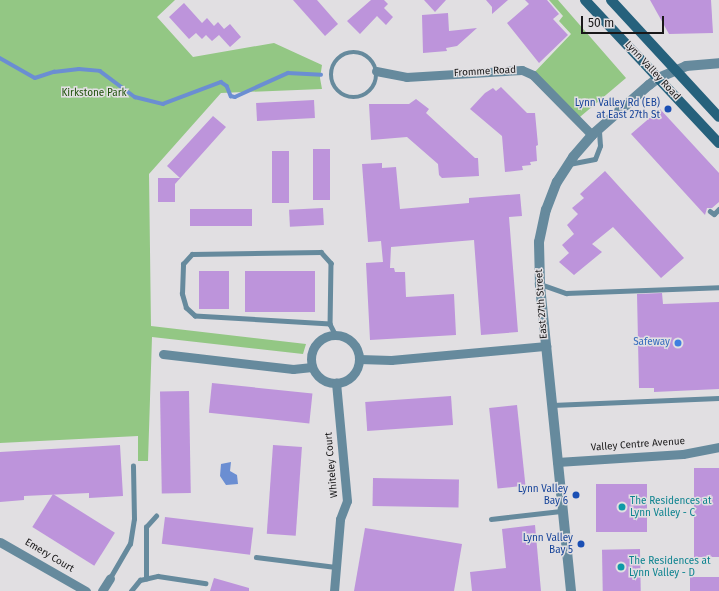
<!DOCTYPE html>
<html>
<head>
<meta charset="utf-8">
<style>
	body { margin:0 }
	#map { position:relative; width:719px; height:591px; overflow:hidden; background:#e1dfe2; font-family:"Fira Sans",sans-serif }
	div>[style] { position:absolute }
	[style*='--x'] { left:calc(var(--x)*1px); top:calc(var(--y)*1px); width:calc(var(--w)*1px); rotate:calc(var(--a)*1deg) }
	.green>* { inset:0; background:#93c784 }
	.water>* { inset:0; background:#6b8ed2 }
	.stream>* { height:3.5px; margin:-1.75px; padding:0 1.75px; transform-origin:1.75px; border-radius:1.75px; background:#6b8ed2 }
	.building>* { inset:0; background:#bd94db; transform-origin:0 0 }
	.service>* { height:4.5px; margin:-2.25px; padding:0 2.25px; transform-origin:2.25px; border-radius:2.25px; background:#668a9d }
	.service>.ring { margin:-2.25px; padding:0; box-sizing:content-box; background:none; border:4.5px solid #668a9d; border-radius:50% }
	.minor>* { height:9px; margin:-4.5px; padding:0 4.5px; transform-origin:4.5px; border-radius:4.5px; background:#668a9d }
	.minor>.ring { margin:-4.5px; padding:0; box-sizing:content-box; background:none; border:9px solid #668a9d; border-radius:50% }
	.tertiary>* { height:10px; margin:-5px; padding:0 5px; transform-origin:5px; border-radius:5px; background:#668a9d }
	.secondary>* { height:10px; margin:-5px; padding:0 5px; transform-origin:5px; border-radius:5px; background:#26617c }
	.dots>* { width:11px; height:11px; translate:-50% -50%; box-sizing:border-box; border:2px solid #e1dfe2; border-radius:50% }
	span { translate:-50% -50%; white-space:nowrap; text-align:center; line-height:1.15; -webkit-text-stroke:3px #e1dfe2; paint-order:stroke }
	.street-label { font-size:10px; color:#191819 }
	.park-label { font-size:10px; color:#1f510b }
	.transit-label { font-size:10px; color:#164399 }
	.right { translate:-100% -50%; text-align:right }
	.shop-label { font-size:10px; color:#366cbe }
	.culture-label { font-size:10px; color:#0d838f }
	.left { translate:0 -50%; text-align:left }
	.scale { position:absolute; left:581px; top:16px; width:83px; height:18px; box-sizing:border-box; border:2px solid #191819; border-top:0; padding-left:5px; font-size:12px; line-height:14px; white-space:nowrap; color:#191819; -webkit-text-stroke:3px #e1dfe2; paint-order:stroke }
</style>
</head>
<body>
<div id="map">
	<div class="green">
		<div style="clip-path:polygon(0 0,175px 0,157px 17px,193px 57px,274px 43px,322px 65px,320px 78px,322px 89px,221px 93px,149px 174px,151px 326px,306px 344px,303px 354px,152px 337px,148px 461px,138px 461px,138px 436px,0 443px)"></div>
		<div style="clip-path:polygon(549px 0,558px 0,626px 78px,574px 122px,531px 76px,571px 34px,559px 21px,563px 16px)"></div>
	</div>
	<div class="water">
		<div style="clip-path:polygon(231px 462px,230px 471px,237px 475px,238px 484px,226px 485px,220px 476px,221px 464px)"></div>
	</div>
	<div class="stream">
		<div style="--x:0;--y:58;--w:40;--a:29.7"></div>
		<div style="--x:35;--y:78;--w:20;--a:-18"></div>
		<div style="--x:54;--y:72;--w:25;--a:-7"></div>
		<div style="--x:79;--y:69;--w:21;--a:5"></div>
		<div style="--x:100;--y:71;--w:44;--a:36.6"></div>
		<div style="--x:135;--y:97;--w:29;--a:14"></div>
		<div style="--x:163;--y:104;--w:62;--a:-20.8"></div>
		<div style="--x:221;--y:82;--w:7;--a:34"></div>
		<div style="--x:227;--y:86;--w:11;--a:68"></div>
		<div style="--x:231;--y:96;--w:4;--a:14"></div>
		<div style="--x:235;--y:97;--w:58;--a:-24.4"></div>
		<div style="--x:288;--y:73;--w:33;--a:3"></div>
	</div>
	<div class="building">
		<div style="clip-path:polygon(293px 0,317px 0,338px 24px,325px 36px)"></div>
		<div style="clip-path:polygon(371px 0,384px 0,388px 4px,384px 8px,393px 17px,386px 25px,377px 16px,360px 34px,347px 21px)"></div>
		<div style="clip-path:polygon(424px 0,446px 0,435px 12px)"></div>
		<div style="clip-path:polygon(486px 0,508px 0,492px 14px,492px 7px)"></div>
		<div style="clip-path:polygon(525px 0,547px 0,559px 14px,553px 19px,568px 35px,539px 63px,507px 23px,529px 4px)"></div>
		<div style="clip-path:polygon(650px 0,711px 0,713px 33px,669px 34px)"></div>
		<div style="clip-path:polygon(184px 3px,202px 23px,207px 18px,214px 26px,218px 22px,224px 29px,230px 24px,241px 37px,230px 47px,219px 35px,212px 41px,206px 35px,202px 39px,196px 33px,189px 39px,169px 17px)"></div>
		<div style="clip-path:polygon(448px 13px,449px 31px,477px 28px,457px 46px,446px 48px,447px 51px,423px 53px,422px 15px)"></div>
		<div style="clip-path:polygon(501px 87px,527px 113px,535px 113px,538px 145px,536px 146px,537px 161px,530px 162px,531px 165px,522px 166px,523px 170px,505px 172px,502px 136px,470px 109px,485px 93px,493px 88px,496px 91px)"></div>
		<div style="clip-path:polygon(416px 99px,429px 109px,426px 113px,475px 158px,478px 158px,479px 176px,442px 178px,439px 175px,438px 164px,407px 137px,371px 140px,369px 104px,409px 104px)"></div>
		<div style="left:314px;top:100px;width:18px;height:58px;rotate:87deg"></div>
		<div style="clip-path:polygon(660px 109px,719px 173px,719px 202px,712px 208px,707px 208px,705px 215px,631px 134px)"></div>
		<div style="clip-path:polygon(213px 116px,226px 127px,175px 184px,175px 202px,158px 202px,158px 178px,180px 178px,167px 166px)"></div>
		<div style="left:313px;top:149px;width:17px;height:51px"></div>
		<div style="left:272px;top:151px;width:17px;height:52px"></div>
		<div style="clip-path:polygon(382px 163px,382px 168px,396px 167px,400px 209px,469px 203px,469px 198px,520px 194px,522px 216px,509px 217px,518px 332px,481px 335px,474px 240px,391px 247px,390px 268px,394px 268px,395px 272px,405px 272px,406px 297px,454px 294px,456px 335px,370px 340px,366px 263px,383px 262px,381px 241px,368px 242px,362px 164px)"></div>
		<div style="clip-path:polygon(605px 171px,684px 258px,661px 278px,613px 227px,592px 244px,602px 252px,574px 275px,559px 262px,569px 253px,562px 245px,574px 234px,567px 225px,578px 214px,572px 208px,584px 198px,580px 194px)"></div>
		<div style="left:323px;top:208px;width:17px;height:34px;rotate:87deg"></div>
		<div style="left:252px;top:209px;width:17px;height:62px;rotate:90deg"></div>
		<div style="left:199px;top:271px;width:30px;height:38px"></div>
		<div style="left:245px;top:271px;width:70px;height:41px"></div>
		<div style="clip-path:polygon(662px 293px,663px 304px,719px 302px,719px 389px,654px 392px,654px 388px,639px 388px,637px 294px)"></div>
		<div style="left:212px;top:383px;width:101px;height:30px;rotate:6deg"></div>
		<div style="left:189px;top:391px;width:102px;height:29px;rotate:89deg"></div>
		<div style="left:451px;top:396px;width:29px;height:86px;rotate:86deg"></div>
		<div style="left:517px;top:405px;width:81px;height:28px;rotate:84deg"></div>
		<div style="clip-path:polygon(120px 445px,123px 496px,89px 498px,89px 493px,24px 496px,24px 500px,0 502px,0 452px)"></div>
		<div style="left:273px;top:445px;width:29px;height:89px;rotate:4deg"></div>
		<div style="left:719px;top:468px;width:89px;height:25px;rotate:90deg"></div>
		<div style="left:373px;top:478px;width:86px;height:28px;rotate:1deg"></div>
		<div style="left:596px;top:484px;width:51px;height:48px"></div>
		<div style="left:53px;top:494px;width:73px;height:39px;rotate:32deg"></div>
		<div style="left:165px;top:517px;width:89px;height:27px;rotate:7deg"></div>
		<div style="clip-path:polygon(535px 525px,541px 591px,472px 591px,470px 572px,506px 568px,502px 529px)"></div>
		<div style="clip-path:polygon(365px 528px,462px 544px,454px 591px,354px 591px)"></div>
		<div style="left:640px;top:549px;width:42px;height:38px;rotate:89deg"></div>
		<div style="left:719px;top:577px;width:14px;height:29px;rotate:90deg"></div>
		<div style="clip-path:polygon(214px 578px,249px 588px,249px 591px,210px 591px)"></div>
	</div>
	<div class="service">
		<div class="ring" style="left:331px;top:52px;width:41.5px;height:41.5px"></div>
		<div style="--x:569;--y:164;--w:26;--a:-11"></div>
		<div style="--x:595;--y:159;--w:14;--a:-69"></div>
		<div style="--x:600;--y:146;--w:15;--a:-94"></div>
		<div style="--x:710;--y:211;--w:5;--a:37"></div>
		<div style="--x:714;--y:214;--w:7;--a:-45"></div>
		<div style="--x:540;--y:284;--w:28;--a:19"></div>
		<div style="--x:566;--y:293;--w:153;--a:-2.2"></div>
		<div style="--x:330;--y:324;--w:135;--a:-176.6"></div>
		<div style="--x:195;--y:316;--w:12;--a:-138"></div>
		<div style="--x:186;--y:308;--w:15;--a:-106"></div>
		<div style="--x:182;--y:294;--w:30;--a:-88"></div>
		<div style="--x:183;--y:264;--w:13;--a:-48"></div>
		<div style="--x:192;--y:254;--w:129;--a:-0.9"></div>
		<div style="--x:321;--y:252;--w:15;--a:48"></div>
		<div style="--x:331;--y:263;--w:61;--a:90.9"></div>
		<div style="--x:330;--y:324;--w:11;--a:63"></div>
		<div style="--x:552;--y:405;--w:167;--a:-2.4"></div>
		<div style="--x:491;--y:519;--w:70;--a:-6.5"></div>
		<div style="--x:256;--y:557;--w:80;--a:7.2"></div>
		<div style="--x:110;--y:578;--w:39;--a:-60"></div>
		<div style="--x:130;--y:544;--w:25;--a:-81"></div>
		<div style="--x:134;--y:519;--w:53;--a:-91.1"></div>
		<div style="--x:146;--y:579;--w:52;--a:-90"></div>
		<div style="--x:146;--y:527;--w:15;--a:-48"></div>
		<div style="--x:131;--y:591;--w:14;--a:-51"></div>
		<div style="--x:140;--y:580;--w:18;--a:-13"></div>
		<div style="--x:158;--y:576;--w:48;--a:8.5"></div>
	</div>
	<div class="minor">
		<div style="--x:376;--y:71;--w:31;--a:11"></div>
		<div style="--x:406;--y:77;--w:116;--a:-3.5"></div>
		<div style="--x:522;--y:70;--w:12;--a:24"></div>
		<div style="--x:533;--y:75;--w:84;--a:45.5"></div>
		<div class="ring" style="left:311px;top:335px;width:39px;height:39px"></div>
		<div style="--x:163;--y:354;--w:131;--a:6.6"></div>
		<div style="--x:293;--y:369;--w:19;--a:-6"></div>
		<div style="--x:359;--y:359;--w:32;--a:2"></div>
		<div style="--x:391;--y:360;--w:156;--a:-5.2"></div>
		<div style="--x:557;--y:462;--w:126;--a:-3.6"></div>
		<div style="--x:683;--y:454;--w:37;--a:-11"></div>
		<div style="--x:0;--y:542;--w:99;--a:29.7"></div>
		<div style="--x:102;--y:591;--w:15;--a:-58"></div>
		<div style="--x:334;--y:591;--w:72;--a:-85.2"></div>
		<div style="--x:340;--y:519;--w:19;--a:-69"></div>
		<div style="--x:347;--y:501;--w:119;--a:-95.3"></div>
	</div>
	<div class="tertiary">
		<div style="--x:571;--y:591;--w:309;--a:-95.8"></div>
		<div style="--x:540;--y:284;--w:42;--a:-91.4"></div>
		<div style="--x:539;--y:242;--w:33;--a:-78"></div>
		<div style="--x:546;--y:210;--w:30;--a:-69"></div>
		<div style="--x:557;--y:182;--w:30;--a:-57"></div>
		<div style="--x:573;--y:157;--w:29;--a:-49"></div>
		<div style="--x:592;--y:135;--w:76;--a:-41.3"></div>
		<div style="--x:649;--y:85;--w:11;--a:-38"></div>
		<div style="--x:658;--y:78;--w:30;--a:-23"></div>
		<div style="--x:686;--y:66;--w:33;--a:-5"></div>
	</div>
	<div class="secondary">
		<div style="--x:585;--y:0;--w:196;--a:46.9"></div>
		<div style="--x:611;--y:0;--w:159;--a:47.3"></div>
	</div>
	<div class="dots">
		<div style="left:668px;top:109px;background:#1a4fb4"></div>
		<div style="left:678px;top:343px;background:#3f7fe0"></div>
		<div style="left:576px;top:495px;background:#1a4fb4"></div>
		<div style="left:622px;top:507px;background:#0f9aa8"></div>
		<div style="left:581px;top:544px;background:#1a4fb4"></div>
		<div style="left:621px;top:567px;background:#0f9aa8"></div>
	</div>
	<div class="street-label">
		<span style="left:652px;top:71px;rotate:47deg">Lynn Valley Road</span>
		<span style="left:485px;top:72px;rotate:-3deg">Fromme Road</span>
		<span style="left:542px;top:304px;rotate:-94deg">East 27th Street</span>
		<span style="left:638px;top:445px;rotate:-4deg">Valley Centre Avenue</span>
		<span style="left:332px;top:465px;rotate:-95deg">Whiteley Court</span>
		<span style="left:49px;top:556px;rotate:31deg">Emery Court</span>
	</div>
	<div class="park-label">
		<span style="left:94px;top:94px">Kirkstone Park</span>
	</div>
	<div class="transit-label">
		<span class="right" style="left:660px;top:109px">Lynn Valley Rd (EB)<br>at East 27th St</span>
		<span class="right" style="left:568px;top:495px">Lynn Valley<br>Bay 6</span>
		<span class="right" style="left:573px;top:544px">Lynn Valley<br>Bay 5</span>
	</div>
	<div class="shop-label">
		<span class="right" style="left:670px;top:343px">Safeway</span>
	</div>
	<div class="culture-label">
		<span class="left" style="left:630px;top:507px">The Residences at<br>Lynn Valley - C</span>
		<span class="left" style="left:629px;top:567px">The Residences at<br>Lynn Valley - D</span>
	</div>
	<div class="scale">50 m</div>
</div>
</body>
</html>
